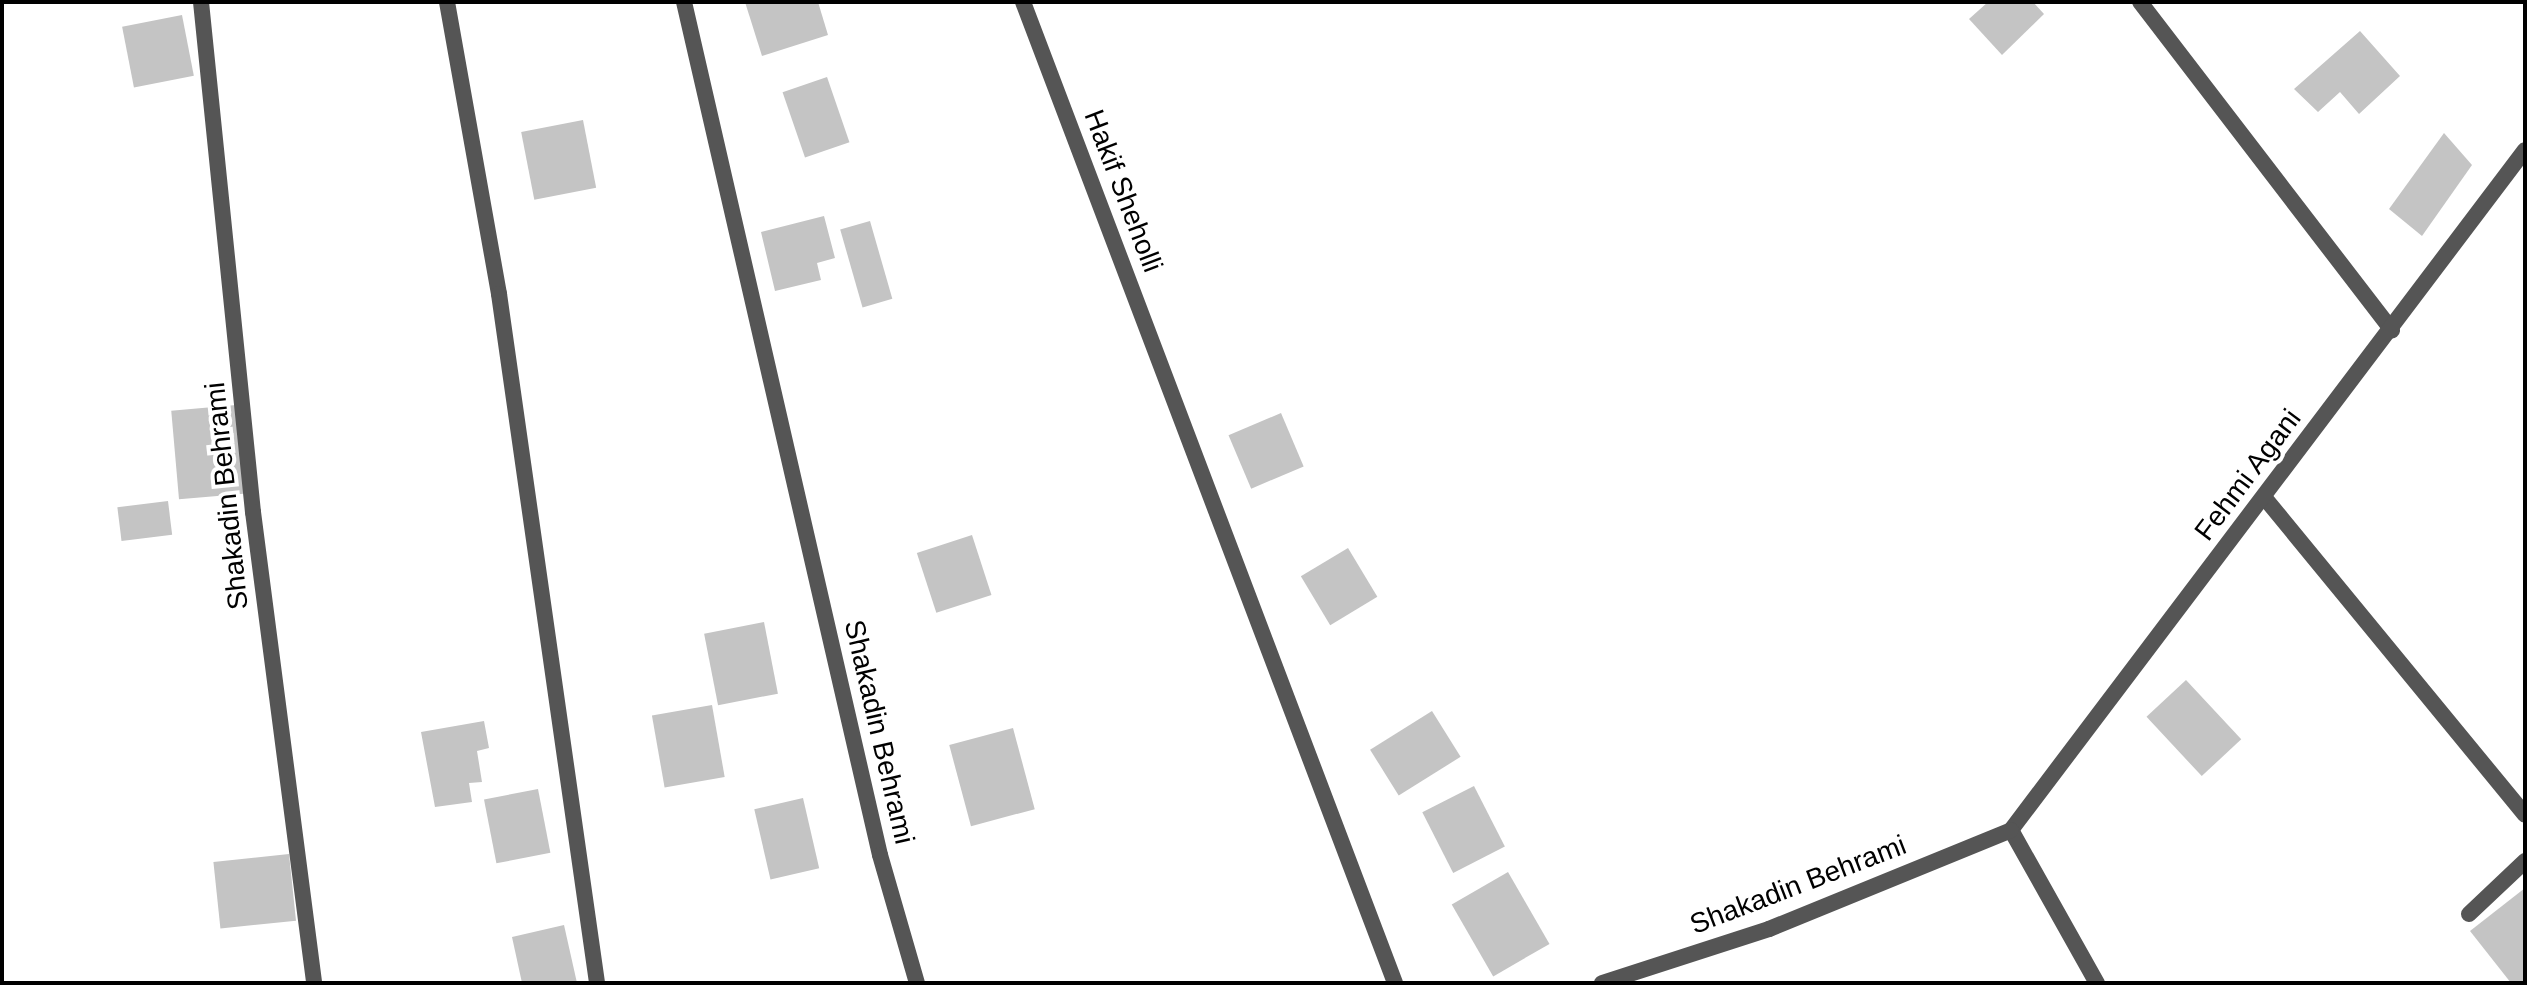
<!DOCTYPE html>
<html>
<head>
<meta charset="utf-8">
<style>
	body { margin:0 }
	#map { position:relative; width:2527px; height:985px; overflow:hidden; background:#fff; font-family:Helvetica,sans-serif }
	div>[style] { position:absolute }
	.building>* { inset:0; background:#c4c4c4; transform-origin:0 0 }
	.lane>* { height:16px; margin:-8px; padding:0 8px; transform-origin:8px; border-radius:8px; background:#555 }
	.street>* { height:16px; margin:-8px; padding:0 8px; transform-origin:8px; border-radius:8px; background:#555 }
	span { translate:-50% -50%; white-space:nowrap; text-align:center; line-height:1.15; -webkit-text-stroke:8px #fff; paint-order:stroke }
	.street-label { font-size:28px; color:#000 }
	.frame { position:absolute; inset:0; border:4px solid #000; pointer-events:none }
</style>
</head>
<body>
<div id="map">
	<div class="building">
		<i style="clip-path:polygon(745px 2px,818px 2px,828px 35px,762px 56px)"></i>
		<i style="clip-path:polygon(1988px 2px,2033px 2px,2044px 14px,2002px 55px,1969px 19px)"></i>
		<i style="left:182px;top:15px;width:62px;height:61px;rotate:79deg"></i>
		<i style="clip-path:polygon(2360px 31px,2400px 76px,2359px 114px,2340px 92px,2318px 112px,2294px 89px)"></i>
		<i style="left:827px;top:77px;width:69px;height:47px;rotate:71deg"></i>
		<i style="left:583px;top:120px;width:69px;height:63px;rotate:79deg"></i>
		<i style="clip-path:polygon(2444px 133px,2472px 165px,2422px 236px,2389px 209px)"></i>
		<i style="clip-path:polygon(824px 216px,835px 258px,817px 263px,821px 280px,775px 291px,761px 232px)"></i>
		<i style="left:870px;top:221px;width:81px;height:31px;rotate:74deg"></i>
		<i style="left:236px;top:405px;width:89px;height:65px;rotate:85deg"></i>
		<i style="left:1281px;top:413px;width:58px;height:57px;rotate:67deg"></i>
		<i style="left:168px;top:501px;width:34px;height:51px;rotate:83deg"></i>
		<i style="left:972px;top:535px;width:63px;height:58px;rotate:72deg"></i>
		<i style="left:1348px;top:548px;width:57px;height:55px;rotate:59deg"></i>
		<i style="left:764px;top:622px;width:73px;height:61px;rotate:79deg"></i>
		<i style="left:2186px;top:680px;width:81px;height:54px;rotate:47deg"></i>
		<i style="left:712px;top:705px;width:73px;height:61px;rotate:80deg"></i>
		<i style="left:1432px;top:711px;width:54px;height:73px;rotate:58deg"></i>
		<i style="clip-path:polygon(484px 721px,489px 748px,477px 751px,482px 782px,469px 783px,472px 802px,435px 807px,421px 732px)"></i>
		<i style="left:1013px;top:728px;width:84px;height:66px;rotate:75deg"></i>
		<i style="left:1474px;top:786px;width:68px;height:58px;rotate:63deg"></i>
		<i style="left:538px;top:789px;width:65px;height:55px;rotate:79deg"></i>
		<i style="left:803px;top:798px;width:72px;height:50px;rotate:77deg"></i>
		<i style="left:289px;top:854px;width:67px;height:76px;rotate:84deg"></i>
		<i style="left:1508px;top:872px;width:83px;height:65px;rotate:60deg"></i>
		<i style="clip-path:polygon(2525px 888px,2525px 983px,2511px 983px,2470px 931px)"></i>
		<i style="clip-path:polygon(564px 925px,577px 983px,522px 983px,512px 937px)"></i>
	</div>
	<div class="lane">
		<i style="left:2140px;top:2px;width:414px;rotate:52.5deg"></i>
	</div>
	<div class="street">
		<i style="left:201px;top:2px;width:513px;rotate:84.18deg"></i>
		<i style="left:253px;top:512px;width:475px;rotate:82.6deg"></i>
		<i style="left:447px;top:2px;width:297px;rotate:79.9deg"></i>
		<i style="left:499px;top:294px;width:696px;rotate:81.9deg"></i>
		<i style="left:684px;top:2px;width:875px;rotate:77.06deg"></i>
		<i style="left:880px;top:855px;width:133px;rotate:73.9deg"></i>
		<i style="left:1023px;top:2px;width:1049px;rotate:69.23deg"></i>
		<i style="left:2264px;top:497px;width:411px;rotate:50.6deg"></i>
		<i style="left:2011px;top:830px;width:852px;rotate:-52.92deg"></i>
		<i style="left:2011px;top:830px;width:176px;rotate:60.7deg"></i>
		<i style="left:2469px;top:914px;width:77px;rotate:-43.4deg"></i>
		<i style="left:1602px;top:983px;width:176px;rotate:-17.9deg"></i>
		<i style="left:1769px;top:929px;width:261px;rotate:-22.2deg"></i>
	</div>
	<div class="street-label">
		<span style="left:1123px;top:191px;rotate:69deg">Hakif Sheholli</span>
		<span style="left:2248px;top:475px;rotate:-53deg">Fehmi Agani</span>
		<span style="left:227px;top:496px;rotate:-96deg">Shakadin Behrami</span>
		<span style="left:879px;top:732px;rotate:77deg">Shakadin Behrami</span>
		<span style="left:1798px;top:885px;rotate:-21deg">Shakadin Behrami</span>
	</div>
	<div class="frame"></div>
</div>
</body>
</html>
